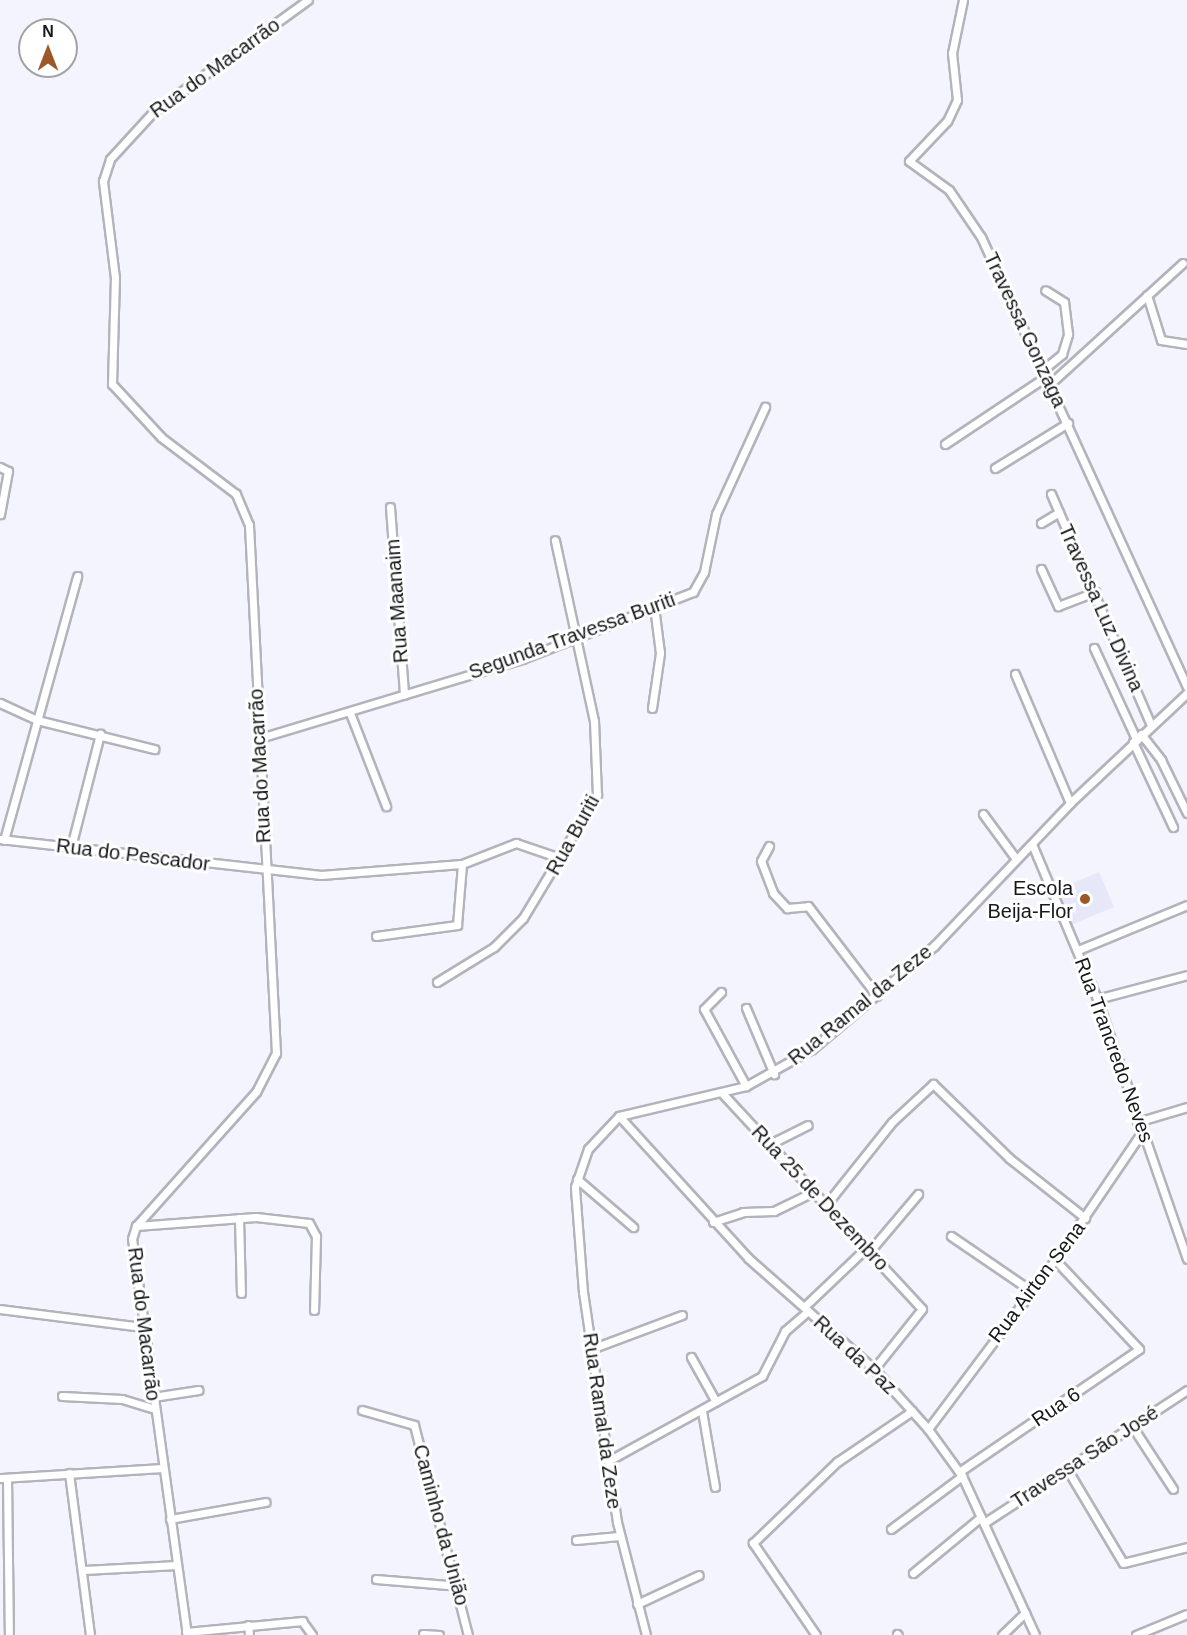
<!DOCTYPE html>
<html>
<head>
<meta charset="utf-8">
<style>
	body { margin:0 }
	#map { position:relative; width:1187px; height:1635px; overflow:hidden; background:#f4f4fe; font-family:Helvetica,sans-serif }
	div>[style] { position:absolute }
	.built>* { inset:0; background:#e6e7f8; transform-origin:0 0 }
	.roads { filter:drop-shadow(2px 0 #b3b3bc) drop-shadow(-2px 0 #b3b3bc) drop-shadow(0 2px #b3b3bc) drop-shadow(0 -2px #b3b3bc) }
	.minor>* { height:7px; margin:-3.5px; padding:0 3.5px; transform-origin:3.5px; border-radius:3.5px; background:#fff }
	.dots>* { width:16px; height:16px; translate:-50% -50%; box-sizing:border-box; border:3px solid #fff; border-radius:50% }
	span { translate:-50% -50%; white-space:nowrap; text-align:center; line-height:1.15; -webkit-text-stroke:6px #fff; paint-order:stroke }
	.street-label { font-size:20px; color:#17181b }
	.poi-label { font-size:20px; color:#17181b }
	.right { translate:-100% -50%; text-align:right }
	.north { position:absolute; left:18px; top:18px; width:60px; height:60px; box-sizing:border-box; background:#fff; border:2px solid #a2a3a4; border-radius:50%; rotate:0deg; font-size:16px; font-weight:700; line-height:24px; text-align:center; color:#17181b }
	.north::after { content:''; display:block; margin:auto; width:21px; height:27px; background:#9c5829; clip-path:polygon(50% 0,100% 100%,50% 72%,0 100%) }
</style>
</head>
<body>
<div id="map">
	<div class="built">
		<i style="left:1099px;top:872px;width:38px;height:47px;rotate:67deg"></i>
	</div>
	<div class="roads">
		<div class="minor">
			<i style="left:963px;top:0;width:54px;rotate:101.7deg"></i>
			<i style="left:952px;top:53px;width:47px;rotate:83.9deg"></i>
			<i style="left:957px;top:100px;width:23px;rotate:115deg"></i>
			<i style="left:947px;top:121px;width:55px;rotate:133.5deg"></i>
			<i style="left:909px;top:161px;width:49px;rotate:35.9deg"></i>
			<i style="left:949px;top:190px;width:57px;rotate:55.8deg"></i>
			<i style="left:981px;top:237px;width:495px;rotate:65.4deg"></i>
			<i style="left:1147px;top:295px;width:47px;rotate:72.7deg"></i>
			<i style="left:1161px;top:340px;width:26px;rotate:9deg"></i>
			<i style="left:1045px;top:368px;width:22px;rotate:-39deg"></i>
			<i style="left:1062px;top:354px;width:21px;rotate:-73deg"></i>
			<i style="left:1068px;top:334px;width:32px;rotate:-97deg"></i>
			<i style="left:1064px;top:302px;width:22px;rotate:-148deg"></i>
			<i style="left:1051px;top:383px;width:178px;rotate:-42.3deg"></i>
			<i style="left:945px;top:444px;width:123px;rotate:-33.7deg"></i>
			<i style="left:0;top:467px;width:9px;rotate:27deg"></i>
			<i style="left:8px;top:471px;width:44px;rotate:100.5deg"></i>
			<i style="left:995px;top:468px;width:86px;rotate:-31.7deg"></i>
			<i style="left:1051px;top:494px;width:252px;rotate:66.6deg"></i>
			<i style="left:390px;top:507px;width:188px;rotate:85.7deg"></i>
			<i style="left:1041px;top:523px;width:21px;rotate:-31deg"></i>
			<i style="left:1041px;top:569px;width:41px;rotate:65.3deg"></i>
			<i style="left:1058px;top:606px;width:40px;rotate:-21deg"></i>
			<i style="left:1094px;top:648px;width:100px;rotate:65.2deg"></i>
			<i style="left:1015px;top:674px;width:140px;rotate:66.9deg"></i>
			<i style="left:0;top:703px;width:41px;rotate:24.7deg"></i>
			<i style="left:37px;top:720px;width:121px;rotate:13.9deg"></i>
			<i style="left:652px;top:708px;width:56px;rotate:-81.7deg"></i>
			<i style="left:660px;top:653px;width:47px;rotate:-97.3deg"></i>
			<i style="left:350px;top:713px;width:100px;rotate:68.8deg"></i>
			<i style="left:1141px;top:734px;width:33px;rotate:52deg"></i>
			<i style="left:1161px;top:760px;width:59px;rotate:63.9deg"></i>
			<i style="left:260px;top:738px;width:274px;rotate:-16.8deg"></i>
			<i style="left:522px;top:659px;width:184px;rotate:-21.4deg"></i>
			<i style="left:693px;top:592px;width:23px;rotate:-61deg"></i>
			<i style="left:704px;top:572px;width:59px;rotate:-78.3deg"></i>
			<i style="left:716px;top:514px;width:118px;rotate:-65.4deg"></i>
			<i style="left:1133px;top:742px;width:94px;rotate:64.8deg"></i>
			<i style="left:983px;top:814px;width:56px;rotate:53.7deg"></i>
			<i style="left:0;top:839px;width:323px;rotate:6.4deg"></i>
			<i style="left:321px;top:875px;width:141px;rotate:-4.5deg"></i>
			<i style="left:462px;top:864px;width:58px;rotate:-21.3deg"></i>
			<i style="left:516px;top:843px;width:46px;rotate:18.8deg"></i>
			<i style="left:4px;top:840px;width:274px;rotate:-74.5deg"></i>
			<i style="left:1032px;top:844px;width:168px;rotate:67.2deg"></i>
			<i style="left:1097px;top:999px;width:275px;rotate:70.9deg"></i>
			<i style="left:769px;top:846px;width:17px;rotate:118deg"></i>
			<i style="left:761px;top:861px;width:34px;rotate:69deg"></i>
			<i style="left:773px;top:893px;width:21px;rotate:47deg"></i>
			<i style="left:787px;top:908px;width:21px;rotate:-5deg"></i>
			<i style="left:808px;top:906px;width:113px;rotate:52.5deg"></i>
			<i style="left:71px;top:847px;width:117px;rotate:-75.6deg"></i>
			<i style="left:376px;top:936px;width:82px;rotate:-7.7deg"></i>
			<i style="left:457px;top:925px;width:61px;rotate:-85.3deg"></i>
			<i style="left:1078px;top:950px;width:118px;rotate:-22.4deg"></i>
			<i style="left:437px;top:982px;width:67px;rotate:-31.6deg"></i>
			<i style="left:494px;top:947px;width:41px;rotate:-45deg"></i>
			<i style="left:523px;top:918px;width:144px;rotate:-59deg"></i>
			<i style="left:597px;top:795px;width:74px;rotate:-92.3deg"></i>
			<i style="left:594px;top:721px;width:185px;rotate:-102.2deg"></i>
			<i style="left:721px;top:992px;width:24px;rotate:135deg"></i>
			<i style="left:704px;top:1009px;width:88px;rotate:61.4deg"></i>
			<i style="left:1097px;top:999px;width:93px;rotate:-14.9deg"></i>
			<i style="left:746px;top:1008px;width:72px;rotate:67deg"></i>
			<i style="left:722px;top:1093px;width:294px;rotate:47.2deg"></i>
			<i style="left:922px;top:1309px;width:77px;rotate:128.7deg"></i>
			<i style="left:619px;top:1116px;width:192px;rotate:47.7deg"></i>
			<i style="left:748px;top:1258px;width:168px;rotate:41.4deg"></i>
			<i style="left:874px;top:1369px;width:81px;rotate:48deg"></i>
			<i style="left:928px;top:1429px;width:58px;rotate:54.1deg"></i>
			<i style="left:962px;top:1476px;width:175px;rotate:65.3deg"></i>
			<i style="left:1137px;top:1122px;width:52px;rotate:-16.7deg"></i>
			<i style="left:770px;top:1144px;width:42px;rotate:-26.6deg"></i>
			<i style="left:577px;top:1179px;width:74px;rotate:40.6deg"></i>
			<i style="left:825px;top:1206px;width:107px;rotate:-51.4deg"></i>
			<i style="left:892px;top:1122px;width:56px;rotate:-42.8deg"></i>
			<i style="left:933px;top:1084px;width:106px;rotate:44.2deg"></i>
			<i style="left:1009px;top:1158px;width:97px;rotate:38.3deg"></i>
			<i style="left:239px;top:1218px;width:75px;rotate:88.5deg"></i>
			<i style="left:713px;top:1222px;width:32px;rotate:-18deg"></i>
			<i style="left:743px;top:1212px;width:31px;rotate:-2deg"></i>
			<i style="left:774px;top:1211px;width:43px;rotate:-26deg"></i>
			<i style="left:136px;top:1226px;width:120px;rotate:-4.3deg"></i>
			<i style="left:256px;top:1217px;width:53px;rotate:6.5deg"></i>
			<i style="left:309px;top:1223px;width:15px;rotate:62deg"></i>
			<i style="left:316px;top:1236px;width:74px;rotate:91.5deg"></i>
			<i style="left:951px;top:1236px;width:96px;rotate:34.4deg"></i>
			<i style="left:869px;top:1252px;width:76px;rotate:-49.8deg"></i>
			<i style="left:804px;top:1307px;width:86px;rotate:-43.6deg"></i>
			<i style="left:0;top:1309px;width:144px;rotate:7.2deg"></i>
			<i style="left:591px;top:1349px;width:97px;rotate:-20.5deg"></i>
			<i style="left:691px;top:1357px;width:51px;rotate:60.9deg"></i>
			<i style="left:62px;top:1396px;width:60px;rotate:2.9deg"></i>
			<i style="left:122px;top:1399px;width:34px;rotate:17deg"></i>
			<i style="left:153px;top:1397px;width:46px;rotate:-8.8deg"></i>
			<i style="left:362px;top:1410px;width:54px;rotate:16.1deg"></i>
			<i style="left:414px;top:1425px;width:217px;rotate:75.6deg"></i>
			<i style="left:702px;top:1411px;width:77px;rotate:80.3deg"></i>
			<i style="left:1132px;top:1426px;width:75px;rotate:56.9deg"></i>
			<i style="left:928px;top:1429px;width:211px;rotate:-53.1deg"></i>
			<i style="left:1055px;top:1260px;width:155px;rotate:-55.8deg"></i>
			<i style="left:608px;top:1461px;width:176px;rotate:-28.9deg"></i>
			<i style="left:762px;top:1376px;width:51px;rotate:-62.9deg"></i>
			<i style="left:785px;top:1331px;width:30px;rotate:-41deg"></i>
			<i style="left:1067px;top:1469px;width:109px;rotate:59.2deg"></i>
			<i style="left:1123px;top:1563px;width:66px;rotate:-14deg"></i>
			<i style="left:959px;top:1472px;width:218px;rotate:-34.3deg"></i>
			<i style="left:1139px;top:1349px;width:122px;rotate:-133.3deg"></i>
			<i style="left:69px;top:1473px;width:163px;rotate:82.6deg"></i>
			<i style="left:0;top:1478px;width:163px;rotate:-3.5deg"></i>
			<i style="left:7px;top:1478px;width:157px;rotate:89.3deg"></i>
			<i style="left:170px;top:1519px;width:97px;rotate:-10.1deg"></i>
			<i style="left:984px;top:1523px;width:243px;rotate:-33.2deg"></i>
			<i style="left:891px;top:1529px;width:89px;rotate:-36.7deg"></i>
			<i style="left:576px;top:1540px;width:43px;rotate:-5.3deg"></i>
			<i style="left:84px;top:1570px;width:93px;rotate:-3.1deg"></i>
			<i style="left:913px;top:1573px;width:88px;rotate:-39.5deg"></i>
			<i style="left:376px;top:1579px;width:84px;rotate:4.8deg"></i>
			<i style="left:637px;top:1604px;width:68px;rotate:-25.1deg"></i>
			<i style="left:248px;top:1625px;width:10px;rotate:84deg"></i>
			<i style="left:186px;top:1632px;width:117px;rotate:-5.4deg"></i>
			<i style="left:302px;top:1621px;width:17px;rotate:54deg"></i>
			<i style="left:423px;top:1634px;width:16px;rotate:4deg"></i>
			<i style="left:897px;top:1634px;width:1px;rotate:45deg"></i>
			<i style="left:187px;top:1635px;width:400px;rotate:-97.9deg"></i>
			<i style="left:132px;top:1239px;width:14px;rotate:-73deg"></i>
			<i style="left:136px;top:1226px;width:180px;rotate:-48.2deg"></i>
			<i style="left:256px;top:1092px;width:44px;rotate:-62.9deg"></i>
			<i style="left:276px;top:1053px;width:529px;rotate:-92.93deg"></i>
			<i style="left:249px;top:525px;width:34px;rotate:-113deg"></i>
			<i style="left:236px;top:494px;width:94px;rotate:-142.8deg"></i>
			<i style="left:161px;top:437px;width:72px;rotate:-132.8deg"></i>
			<i style="left:112px;top:384px;width:106px;rotate:-88.4deg"></i>
			<i style="left:115px;top:278px;width:98px;rotate:-97.1deg"></i>
			<i style="left:103px;top:181px;width:23px;rotate:-72deg"></i>
			<i style="left:110px;top:159px;width:64px;rotate:-47.5deg"></i>
			<i style="left:153px;top:112px;width:191px;rotate:-35.9deg"></i>
			<i style="left:646px;top:1635px;width:117px;rotate:-104.4deg"></i>
			<i style="left:617px;top:1522px;width:232px;rotate:-98.4deg"></i>
			<i style="left:583px;top:1292px;width:105px;rotate:-94.4deg"></i>
			<i style="left:575px;top:1187px;width:40px;rotate:-71.1deg"></i>
			<i style="left:588px;top:1149px;width:45px;rotate:-46.8deg"></i>
			<i style="left:619px;top:1116px;width:130px;rotate:-13.3deg"></i>
			<i style="left:746px;top:1086px;width:76px;rotate:-29.3deg"></i>
			<i style="left:812px;top:1049px;width:160px;rotate:-40.2deg"></i>
			<i style="left:934px;top:946px;width:197px;rotate:-46.4deg"></i>
			<i style="left:1070px;top:803px;width:161px;rotate:-43.2deg"></i>
			<i style="left:816px;top:1635px;width:112px;rotate:-124.4deg"></i>
			<i style="left:753px;top:1543px;width:117px;rotate:-44deg"></i>
			<i style="left:837px;top:1462px;width:91px;rotate:-34.2deg"></i>
			<i style="left:1002px;top:1635px;width:32px;rotate:-44deg"></i>
			<i style="left:1136px;top:1635px;width:55px;rotate:-22.4deg"></i>
		</div>
	</div>
	<div class="dots">
		<i style="left:1085px;top:899px;background:#9c5829"></i>
	</div>
	<div class="street-label">
		<span style="left:215px;top:68px;rotate:-36deg">Rua do Macarrão</span>
		<span style="left:1025px;top:330px;rotate:65deg">Travessa Gonzaga</span>
		<span style="left:397px;top:601px;rotate:-94deg">Rua Maanaim</span>
		<span style="left:1101px;top:608px;rotate:66deg">Travessa Luz Divina</span>
		<span style="left:572px;top:636px;rotate:-20deg">Segunda Travessa Buriti</span>
		<span style="left:260px;top:766px;rotate:-93deg">Rua do Macarrão</span>
		<span style="left:573px;top:835px;rotate:-61deg">Rua Buriti</span>
		<span style="left:133px;top:855px;rotate:7deg">Rua do Pescador</span>
		<span style="left:860px;top:1005px;rotate:-39deg">Rua Ramal da Zeze</span>
		<span style="left:1114px;top:1050px;rotate:70deg">Rua Trancredo Neves</span>
		<span style="left:820px;top:1198px;rotate:47deg">Rua 25 de Dezembro</span>
		<span style="left:1037px;top:1282px;rotate:-53deg">Rua Airton Sena</span>
		<span style="left:144px;top:1324px;rotate:83deg">Rua do Macarrão</span>
		<span style="left:855px;top:1355px;rotate:43deg">Rua da Paz</span>
		<span style="left:1056px;top:1407px;rotate:-34deg">Rua 6</span>
		<span style="left:602px;top:1421px;rotate:82deg">Rua Ramal da Zeze</span>
		<span style="left:1085px;top:1457px;rotate:-33deg">Travessa São José</span>
		<span style="left:441px;top:1525px;rotate:75deg">Caminho da União</span>
	</div>
	<div class="poi-label">
		<span class="right" style="left:1073px;top:900px">Escola<br>Beija-Flor</span>
	</div>
	<div class="north">N</div>
</div>
</body>
</html>
